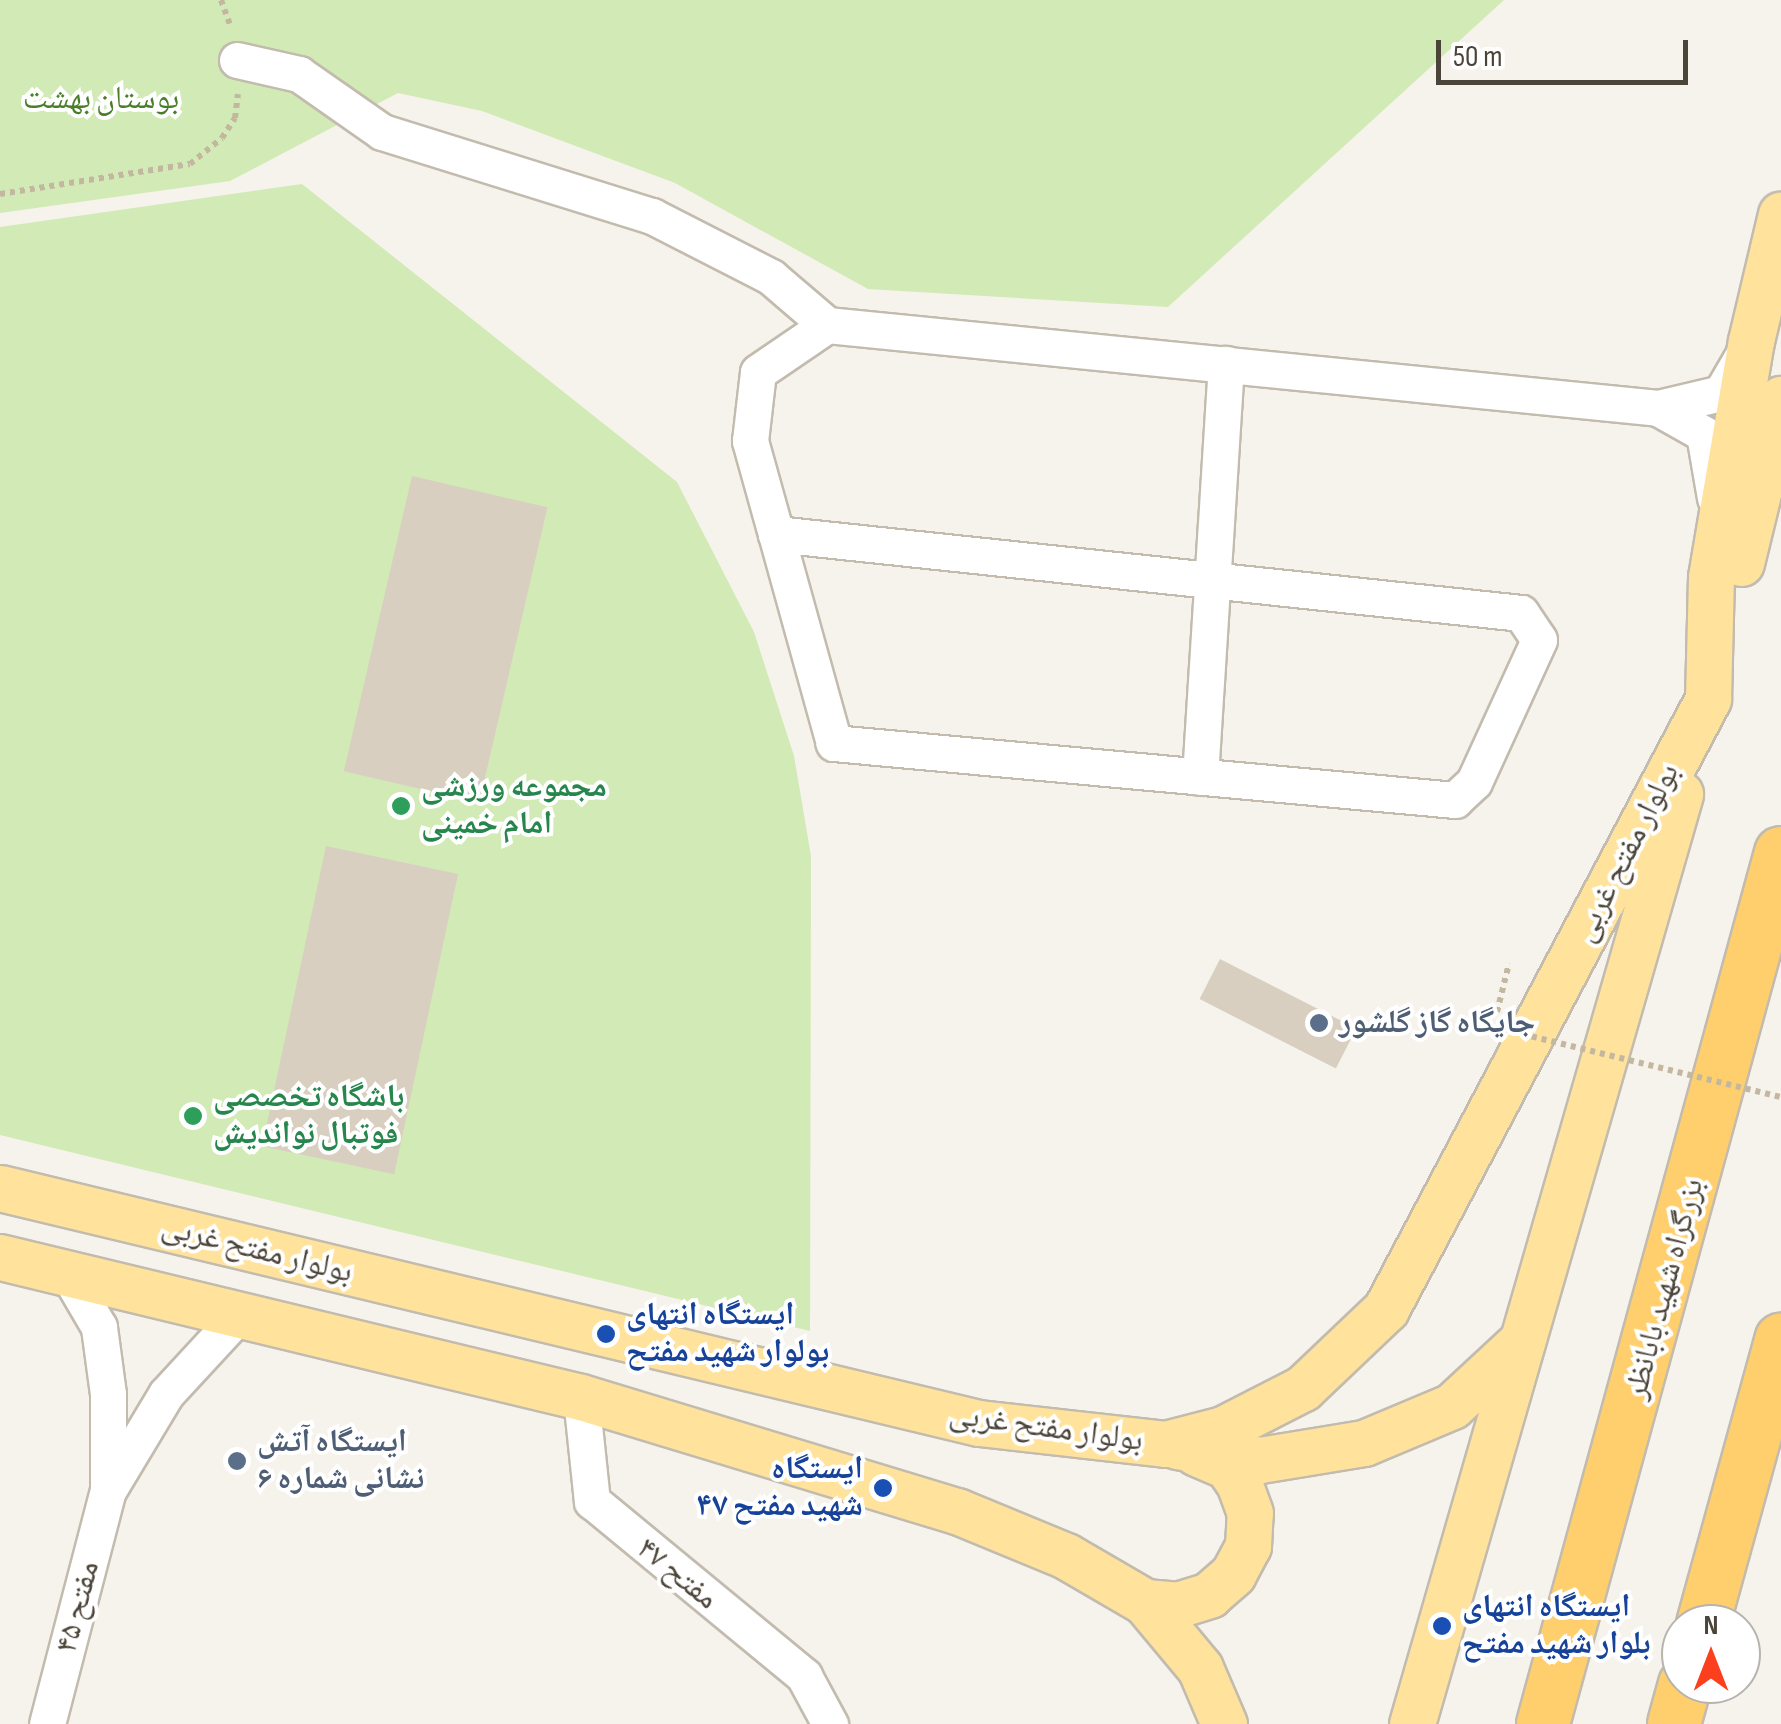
<!DOCTYPE html>
<html>
<head>
<meta charset="utf-8">
<style>
	body { margin:0 }
	#map { position:relative; width:1781px; height:1724px; overflow:hidden; background:#f6f3ec; font-family:"Sofia Sans Condensed","Noto Naskh Arabic",sans-serif }
	div>[style] { position:absolute }
	.green>* { inset:0; background:#d2eab5 }
	.building>* { inset:0; background:#d8cfc1; transform-origin:0 0 }
	.path>* { height:6px; margin-top:-3px; transform-origin:0; background:repeating-linear-gradient(90deg,#c4b79f 0 5px,transparent 0 10px) }
	.roads { filter:drop-shadow(2px 0 #c2bbae) drop-shadow(-2px 0 #c2bbae) drop-shadow(0 2px #c2bbae) drop-shadow(0 -2px #c2bbae) }
	.minor>* { height:35px; margin:-17.5px; padding:0 17.5px; transform-origin:17.5px; border-radius:17.5px; background:#fff }
	.major>* { height:45px; margin:-22.5px; padding:0 22.5px; transform-origin:22.5px; border-radius:22.5px; background:#ffe39c }
	.highway>* { height:52px; margin:-26px; padding:0 26px; transform-origin:26px; border-radius:26px; background:#ffcf6e }
	.path-bridge>* { height:6px; margin-top:-3px; transform-origin:0; background:repeating-linear-gradient(90deg,#c4b79f 0 5px,transparent 0 10px) }
	.dots>* { width:28px; height:28px; translate:-50% -50%; box-sizing:border-box; border:5px solid #fff; border-radius:50% }
	span { translate:-50% -50%; white-space:nowrap; text-align:center; line-height:1.15; -webkit-text-stroke:8px #fff; paint-order:stroke }
	.park-label { font-size:32px; color:#4a7f2a }
	.leisure-label { font-size:32px; color:#27864d; font-weight:700 }
	.left { translate:0 -50%; text-align:left }
	.street-label { font-size:32px; color:#4b4439 }
	.service-label { font-size:32px; color:#4e5e75; font-weight:700 }
	.transit-label { font-size:32px; color:#164399; font-weight:700 }
	.right { translate:-100% -50%; text-align:right }
	.north { position:absolute; left:1661px; top:1604px; width:100px; height:100px; box-sizing:border-box; background:#fff; border:2px solid #b7b4b0; border-radius:50%; rotate:0deg; font-size:28px; font-weight:700; line-height:40px; text-align:center; color:#4b4439 }
	.north::after { content:''; display:block; margin:auto; width:35px; height:45px; background:#fc3f1d; clip-path:polygon(50% 0,100% 100%,50% 72%,0 100%) }
	.scale { position:absolute; left:1436px; top:40px; width:252px; height:45px; box-sizing:border-box; border:5px solid #4b4439; border-top:0; padding-left:12px; font-size:30px; line-height:35px; white-space:nowrap; color:#4b4439; -webkit-text-stroke:8px #fff; paint-order:stroke }
</style>
</head>
<body>
<div id="map">
	<div class="green">
		<i style="clip-path:polygon(0 0,1504px 0,1168px 307px,868px 289px,675px 183px,482px 111px,398px 93px,230px 181px,0 213px)"></i>
		<i style="clip-path:polygon(302px 184px,677px 482px,754px 632px,794px 756px,811px 856px,810px 1331px,0 1135px,0 227px)"></i>
	</div>
	<div class="building">
		<i style="left:412px;top:476px;width:139px;height:303px;rotate:13deg"></i>
		<i style="left:326px;top:846px;width:135px;height:307px;rotate:12deg"></i>
		<i style="left:1220px;top:959px;width:153px;height:45px;rotate:27deg"></i>
	</div>
	<div class="path">
		<i style="left:221px;top:0;width:29px;rotate:70deg"></i>
		<i style="left:0;top:194px;width:192px;rotate:-9deg"></i>
		<i style="left:190px;top:164px;width:41px;rotate:-39.1deg"></i>
		<i style="left:222px;top:138px;width:24px;rotate:-57deg"></i>
		<i style="left:235px;top:118px;width:24px;rotate:-83deg"></i>
		<i style="left:1497px;top:1012px;width:50px;rotate:-76.2deg"></i>
	</div>
	<div class="roads">
		<div class="minor">
			<i style="left:237px;top:60px;width:64px;rotate:12.7deg"></i>
			<i style="left:299px;top:74px;width:101px;rotate:34.9deg"></i>
			<i style="left:382px;top:132px;width:283px;rotate:17.3deg"></i>
			<i style="left:652px;top:216px;width:134px;rotate:27.1deg"></i>
			<i style="left:771px;top:277px;width:74px;rotate:40.6deg"></i>
			<i style="left:827px;top:325px;width:835px;rotate:5.7deg"></i>
			<i style="left:1658px;top:408px;width:65px;rotate:-13.4deg"></i>
			<i style="left:1721px;top:393px;width:44px;rotate:-59.9deg"></i>
			<i style="left:1658px;top:408px;width:53px;rotate:29.5deg"></i>
			<i style="left:1704px;top:434px;width:65px;rotate:80.2deg"></i>
			<i style="left:776px;top:534px;width:749px;rotate:6.05deg"></i>
			<i style="left:1521px;top:613px;width:32px;rotate:56deg"></i>
			<i style="left:1539px;top:640px;width:156px;rotate:114.6deg"></i>
			<i style="left:1474px;top:782px;width:26px;rotate:137deg"></i>
			<i style="left:1455px;top:800px;width:624px;rotate:-174.76deg"></i>
			<i style="left:834px;top:743px;width:217px;rotate:-105.5deg"></i>
			<i style="left:776px;top:534px;width:97px;rotate:-105.6deg"></i>
			<i style="left:750px;top:441px;width:69px;rotate:-83.4deg"></i>
			<i style="left:758px;top:372px;width:83px;rotate:-34.3deg"></i>
			<i style="left:1200px;top:777px;width:414px;rotate:-86.4deg"></i>
			<i style="left:581px;top:1397px;width:105px;rotate:84deg"></i>
			<i style="left:592px;top:1501px;width:275px;rotate:39.5deg"></i>
			<i style="left:804px;top:1676px;width:55px;rotate:61.6deg"></i>
			<i style="left:109px;top:1489px;width:111px;rotate:-59deg"></i>
			<i style="left:166px;top:1394px;width:106px;rotate:-47.3deg"></i>
			<i style="left:47px;top:1724px;width:243px;rotate:-75.4deg"></i>
			<i style="left:108px;top:1489px;width:95px;rotate:-90deg"></i>
			<i style="left:108px;top:1394px;width:68px;rotate:-97.7deg"></i>
			<i style="left:99px;top:1327px;width:61px;rotate:-120.3deg"></i>
		</div>
		<div class="major">
			<i style="left:1741px;top:563px;width:169px;rotate:-76.3deg"></i>
			<i style="left:0;top:1188px;width:1007px;rotate:13.5deg"></i>
			<i style="left:979px;top:1423px;width:187px;rotate:6.4deg"></i>
			<i style="left:1165px;top:1444px;width:60px;rotate:-14.5deg"></i>
			<i style="left:1223px;top:1429px;width:90px;rotate:-27.1deg"></i>
			<i style="left:1303px;top:1388px;width:115px;rotate:-43.6deg"></i>
			<i style="left:1386px;top:1309px;width:690px;rotate:-62.17deg"></i>
			<i style="left:1708px;top:699px;width:122px;rotate:-88.6deg"></i>
			<i style="left:1711px;top:577px;width:239px;rotate:-80.4deg"></i>
			<i style="left:1751px;top:341px;width:130px;rotate:-76.7deg"></i>
			<i style="left:0;top:1257px;width:598px;rotate:13.55deg"></i>
			<i style="left:581px;top:1397px;width:393px;rotate:16.9deg"></i>
			<i style="left:957px;top:1511px;width:118px;rotate:22.4deg"></i>
			<i style="left:1066px;top:1556px;width:91px;rotate:30.2deg"></i>
			<i style="left:1145px;top:1602px;width:86px;rotate:50.2deg"></i>
			<i style="left:1200px;top:1668px;width:61px;rotate:66.8deg"></i>
			<i style="left:1177px;top:1446px;width:84px;rotate:9.6deg"></i>
			<i style="left:1260px;top:1460px;width:105px;rotate:-9.3deg"></i>
			<i style="left:1364px;top:1443px;width:95px;rotate:-22.8deg"></i>
			<i style="left:1452px;top:1406px;width:96px;rotate:-42.9deg"></i>
			<i style="left:1145px;top:1602px;width:32px;rotate:5deg"></i>
			<i style="left:1177px;top:1605px;width:34px;rotate:-17deg"></i>
			<i style="left:1209px;top:1595px;width:32px;rotate:-41deg"></i>
			<i style="left:1233px;top:1574px;width:32px;rotate:-62deg"></i>
			<i style="left:1248px;top:1546px;width:33px;rotate:-87deg"></i>
			<i style="left:1250px;top:1513px;width:32px;rotate:-110deg"></i>
			<i style="left:1239px;top:1483px;width:21px;rotate:-125deg"></i>
			<i style="left:1227px;top:1466px;width:33px;rotate:-157deg"></i>
			<i style="left:1412px;top:1724px;width:968px;rotate:-73.92deg"></i>
		</div>
		<div class="highway">
			<i style="left:1703px;top:1624px;width:295px;rotate:-74.6deg"></i>
			<i style="left:1543px;top:1724px;width:903px;rotate:-74.72deg"></i>
			<i style="left:1674px;top:1724px;width:41px;rotate:-74.6deg"></i>
		</div>
	</div>
	<div class="path-bridge">
		<i style="left:1493px;top:1027px;width:296px;rotate:13.7deg"></i>
	</div>
	<div class="dots">
		<i style="left:401px;top:806px;background:#2e9e5b"></i>
		<i style="left:1319px;top:1023px;background:#5c6f8a"></i>
		<i style="left:193px;top:1116px;background:#2e9e5b"></i>
		<i style="left:606px;top:1334px;background:#1a4fb4"></i>
		<i style="left:237px;top:1461px;background:#5c6f8a"></i>
		<i style="left:883px;top:1488px;background:#1a4fb4"></i>
		<i style="left:1442px;top:1626px;background:#1a4fb4"></i>
	</div>
	<div class="park-label">
		<span style="left:101px;top:99px">بوستان بهشت</span>
	</div>
	<div class="leisure-label">
		<span class="left" style="left:421px;top:806px">مجموعه ورزشی<br>امام خمینی</span>
		<span class="left" style="left:213px;top:1116px">باشگاه تخصصی<br>فوتبال نواندیش</span>
	</div>
	<div class="street-label">
		<span style="left:1627px;top:853px;rotate:-63deg">بولوار مفتح غربی</span>
		<span style="left:257px;top:1250px;rotate:14deg">بولوار مفتح غربی</span>
		<span style="left:1665px;top:1289px;rotate:-75deg">بزرگراه شهید بابانظر</span>
		<span style="left:1046px;top:1428px;rotate:8deg">بولوار مفتح غربی</span>
		<span style="left:677px;top:1574px;rotate:39deg">مفتح ۴۷</span>
		<span style="left:78px;top:1607px;rotate:-75deg">مفتح ۴۵</span>
	</div>
	<div class="service-label">
		<span class="left" style="left:1339px;top:1023px">جایگاه گاز گلشور</span>
		<span class="left" style="left:257px;top:1461px">ایستگاه آتش<br>نشانی شماره ۶</span>
	</div>
	<div class="transit-label">
		<span class="left" style="left:626px;top:1334px">ایستگاه انتهای<br>بولوار شهید مفتح</span>
		<span class="right" style="left:863px;top:1488px">ایستگاه<br>شهید مفتح ۴۷</span>
		<span class="left" style="left:1462px;top:1626px">ایستگاه انتهای<br>بلوار شهید مفتح</span>
	</div>
	<div class="north">N</div>
	<div class="scale">50 m</div>
</div>
</body>
</html>
